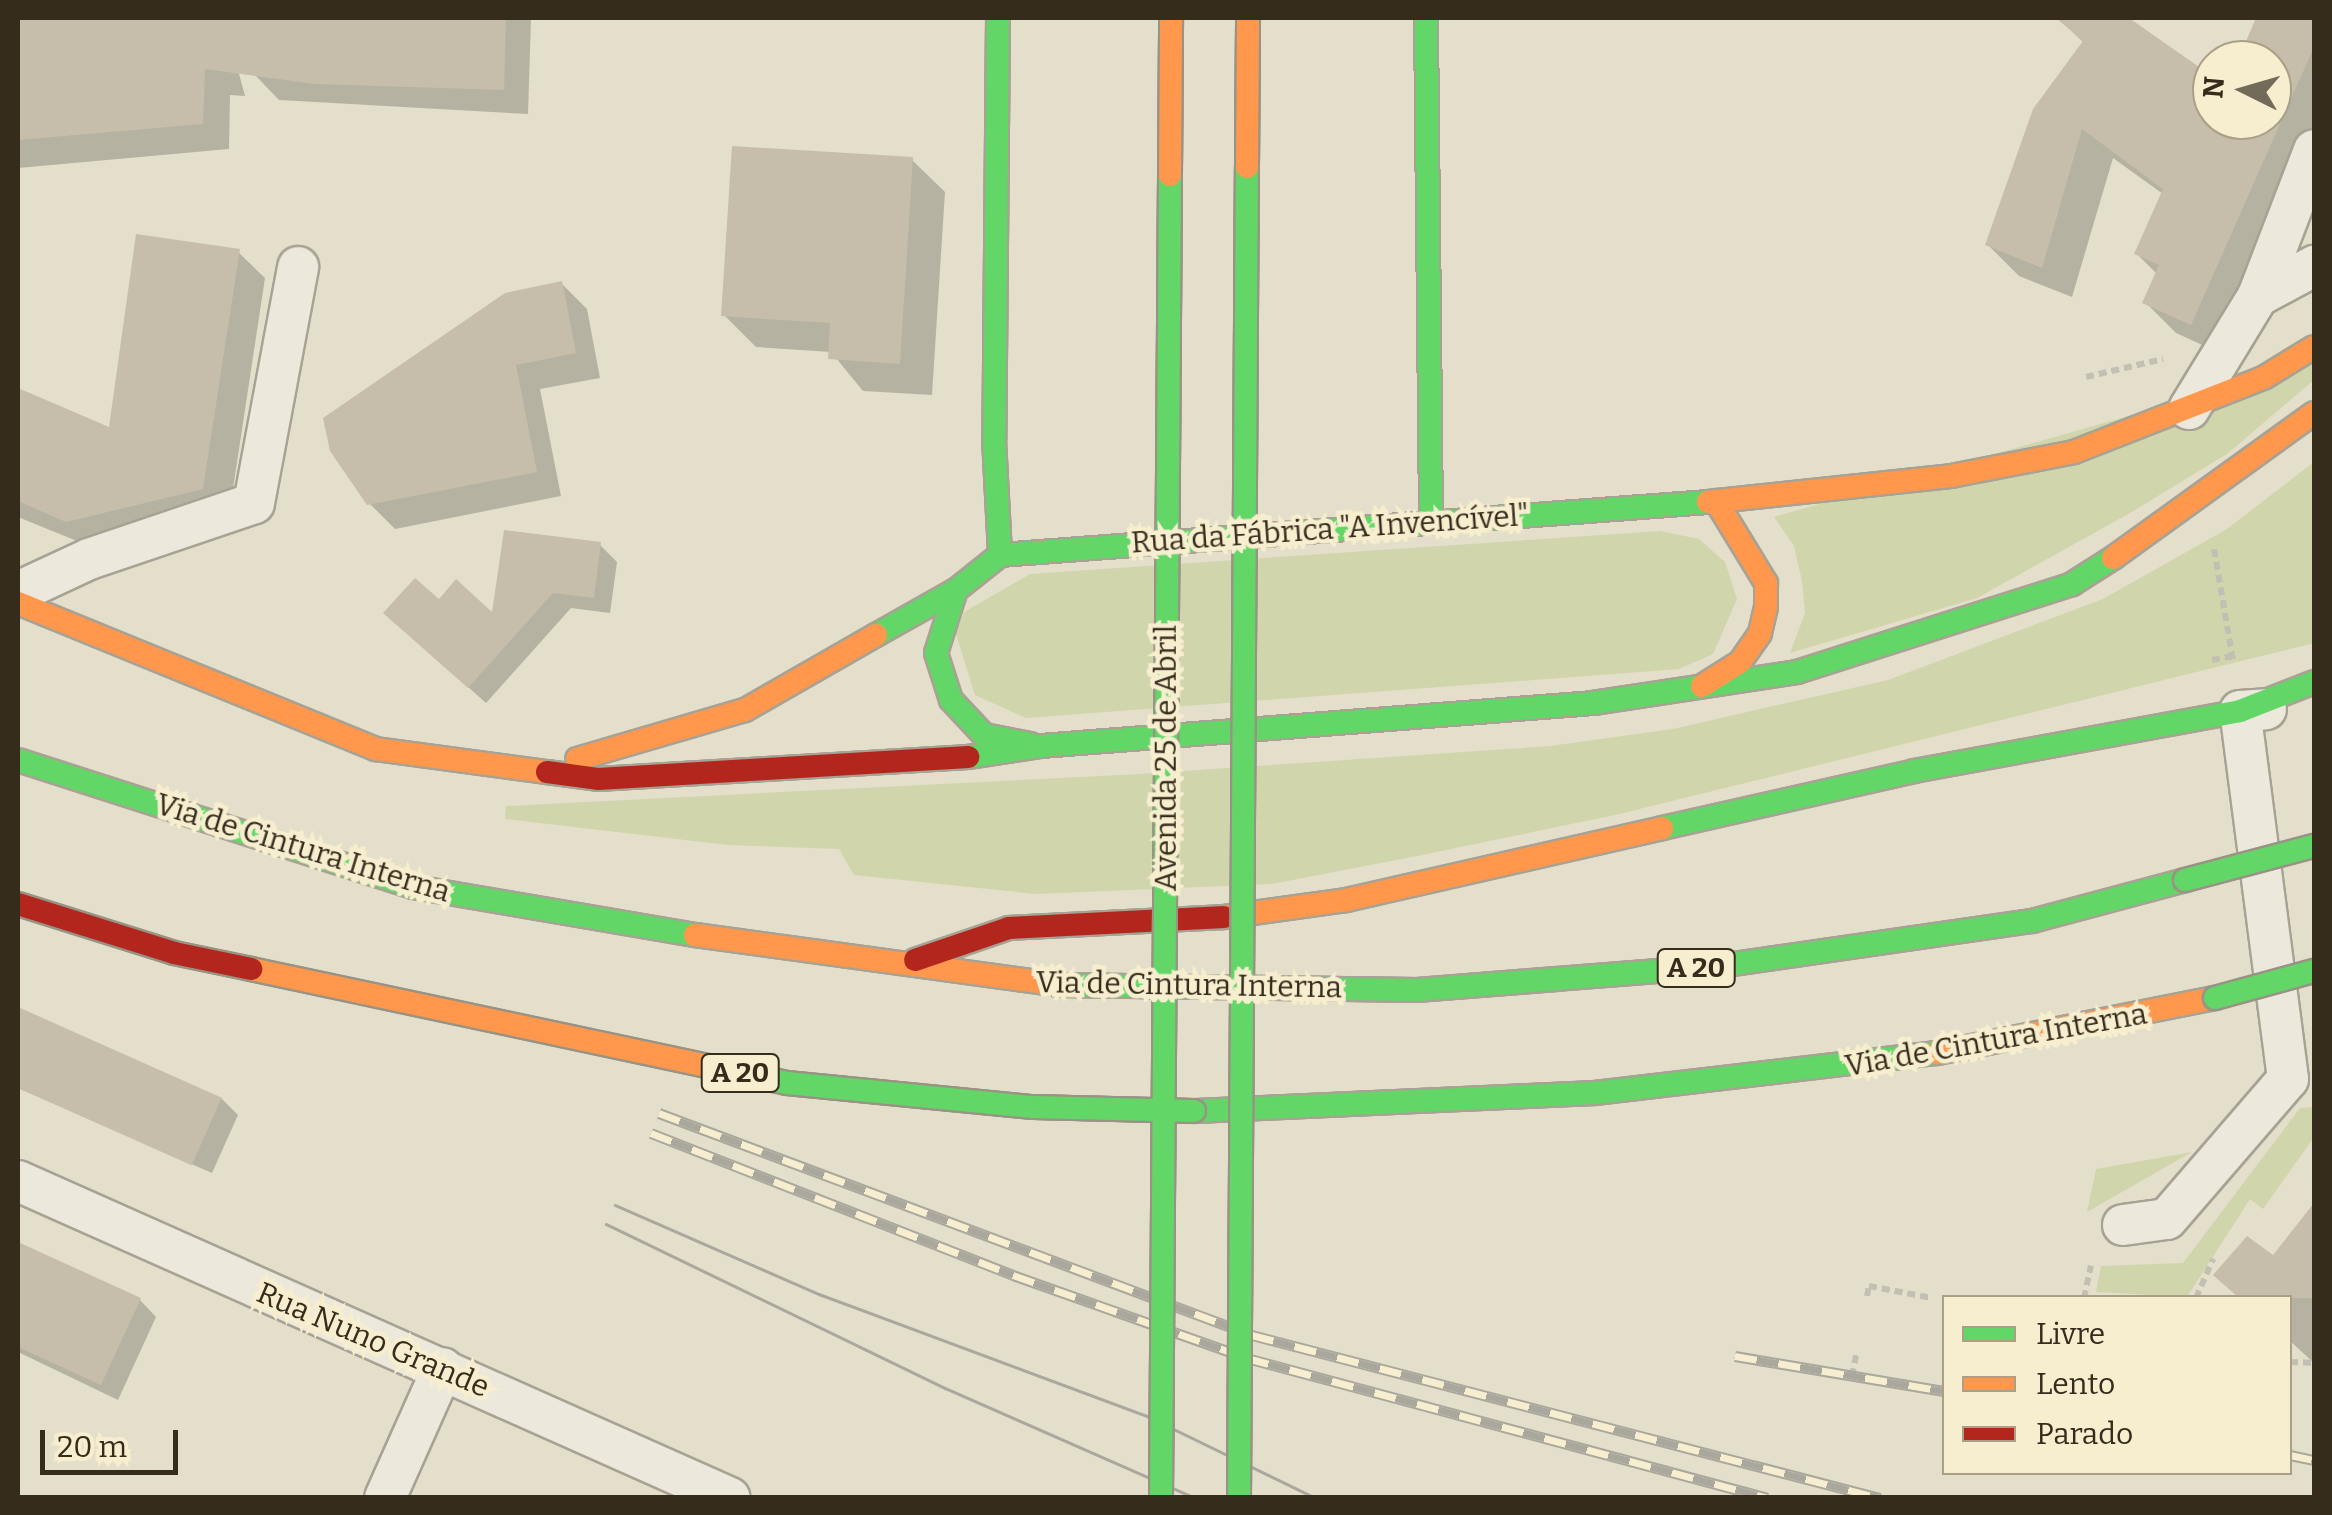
<!DOCTYPE html>
<html>
<head>
<meta charset="utf-8">
<style>
	body { margin:0 }
	#map { position:relative; width:2332px; height:1515px; overflow:hidden; background:#e4dfca; font-family:Bitter,serif }
	div>[style] { position:absolute }
	.green>* { inset:0; background:#d0d5ac }
	.shadow>* { inset:0; background:#0003 }
	.building>* { inset:0; background:#c7bdab; transform-origin:0 0 }
	.path>* { height:6px; margin-top:-3px; transform-origin:0; background:repeating-linear-gradient(90deg,#c3bfb3 0 8px,transparent 0 13px) }
	.roads { filter:drop-shadow(2px 0 #a8a294) drop-shadow(-2px 0 #a8a294) drop-shadow(0 2px #a8a294) drop-shadow(0 -2px #a8a294) }
	.street>* { height:40px; margin:-20px; padding:0 20px; transform-origin:20px; border-radius:20px; background:#ece8dc }
	.fast>* { height:22px; margin:-11px; padding:0 11px; transform-origin:11px; border-radius:11px; background:#63d668 }
	.slow>* { height:22px; margin:-11px; padding:0 11px; transform-origin:11px; border-radius:11px; background:#ff974d }
	.jam>* { height:22px; margin:-11px; padding:0 11px; transform-origin:11px; border-radius:11px; background:#b3261e }
	.tram>* { height:2.5px; margin:-1.25px; padding:0 1.25px; transform-origin:1.25px; border-radius:1.25px; background:#aaa79d }
	.rail>* { height:11px; margin-top:-5.5px; transform-origin:0; background:repeating-linear-gradient(90deg,#f6eecf 0 22px,#aaa79d 0 44px); box-sizing:border-box; border-block:2px solid #aaa79d }
	.bridges { filter:drop-shadow(2px 0 #989384) drop-shadow(-2px 0 #989384) drop-shadow(0 2px #989384) drop-shadow(0 -2px #989384) }
	.fast-bridge>* { height:22px; margin:-11px; padding:0 11px; transform-origin:11px; border-radius:11px; background:#63d668 }
	.slow-bridge>* { height:22px; margin:-11px; padding:0 11px; transform-origin:11px; border-radius:11px; background:#ff974d }
	.jam-bridge>* { height:22px; margin:-11px; padding:0 11px; transform-origin:11px; border-radius:11px; background:#b3261e }
	span { translate:-50% -50%; white-space:nowrap; text-align:center; line-height:1.15; -webkit-text-stroke:9px #f6eecf; paint-order:stroke }
	.shield-label span { padding:2px 8px; background:#f6eecf; border:2px solid; border-radius:8px; -webkit-text-stroke-width:0 }
	.shield-label { font-size:28px; color:#362c1c; font-weight:700 }
	.street-label { font-size:30px; color:#362c1c }
	.frame { position:absolute; inset:0; border:20px solid #362c1c; pointer-events:none }
	.legend { position:absolute; left:1942px; top:1295px; width:350px; height:180px; box-sizing:border-box; background:#f6eecf; border:2px solid #a9a087; margin:0; padding:12px 18px; list-style:none; font-size:30px; color:#362c1c }
	.legend li { display:flex; align-items:center; gap:20px; height:50px }
	.legend b { width:50px; border:2px solid #a9a087 }
	.north { position:absolute; left:2192px; top:40px; width:100px; height:100px; box-sizing:border-box; background:#f6eecf; border:2px solid #a9a087; border-radius:50%; rotate:275deg; font-size:28px; font-weight:700; line-height:40px; text-align:center; color:#362c1c }
	.north::after { content:''; display:block; margin:auto; width:35px; height:45px; background:#736b59; clip-path:polygon(50% 0,100% 100%,50% 72%,0 100%) }
	.scale { position:absolute; left:40px; top:1430px; width:138px; height:45px; box-sizing:border-box; border:5px solid #362c1c; border-top:0; padding-left:12px; font-size:30px; line-height:35px; white-space:nowrap; color:#362c1c; -webkit-text-stroke:8px #f6eecf; paint-order:stroke }
</style>
</head>
<body>
<div id="map">
	<div class="green">
		<i style="clip-path:polygon(2314px 363px,2314px 380px,2227px 454px,2130px 513px,1977px 598px,1790px 653px,1805px 613px,1802px 581px,1794px 546px,1774px 517px)"></i>
		<i style="clip-path:polygon(2314px 462px,2314px 643px,1615px 815px,1417px 856px,1272px 884px,1036px 894px,854px 875px,839px 849px,728px 845px,505px 819px,506px 806px,1140px 774px,1550px 746px,1673px 729px,1888px 680px,2103px 599px,2227px 529px)"></i>
		<i style="clip-path:polygon(1660px 531px,1699px 539px,1725px 562px,1737px 599px,1713px 654px,1679px 669px,1026px 718px,975px 695px,956px 634px,964px 612px,1030px 574px)"></i>
		<i style="clip-path:polygon(2314px 1107px,2314px 1137px,2263px 1209px,2250px 1199px,2187px 1297px,2096px 1292px,2101px 1266px,2183px 1263px,2300px 1108px)"></i>
		<i style="clip-path:polygon(2192px 1152px,2087px 1212px,2096px 1169px)"></i>
	</div>
	<div class="shadow">
		<i style="clip-path:polygon(18px 18px,224px 18px,245px 96px,230px 95px,229px 149px,18px 168px)"></i>
		<i style="clip-path:polygon(256px 18px,531px 18px,528px 114px,279px 100px,254px 74px)"></i>
		<i style="clip-path:polygon(2058px 18px,2124px 18px,2212px 79px,2212px 120px,2272px 120px,2272px 60px,2240px 60px,2259px 18px,2314px 18px,2314px 147px,2222px 354px,2176px 333px,2145px 302px,2157px 274px,2137px 254px,2163px 194px,2113px 158px,2072px 297px,2019px 276px,1988px 245px,2084px 43px)"></i>
		<i style="clip-path:polygon(912px 160px,945px 192px,932px 395px,863px 391px,831px 352px,756px 347px,724px 315px)"></i>
		<i style="clip-path:polygon(238px 252px,265px 278px,229px 515px,94px 548px,18px 517px,18px 391px,111px 431px)"></i>
		<i style="clip-path:polygon(562px 284px,587px 309px,600px 378px,540px 389px,561px 496px,395px 529px,369px 503px)"></i>
		<i style="clip-path:polygon(600px 545px,617px 562px,610px 613px,571px 608px,486px 703px,403px 629px,439px 603px,494px 617px)"></i>
		<i style="clip-path:polygon(18px 1009px,221px 1098px,238px 1115px,212px 1173px,18px 1088px)"></i>
		<i style="clip-path:polygon(2314px 1207px,2314px 1363px,2290px 1341px,2290px 1298px,2273px 1259px)"></i>
		<i style="clip-path:polygon(18px 1244px,140px 1300px,156px 1317px,118px 1400px,18px 1352px)"></i>
	</div>
	<div class="building">
		<i style="clip-path:polygon(18px 18px,506px 18px,504px 90px,315px 84px,205px 69px,203px 124px,18px 140px)"></i>
		<i style="clip-path:polygon(2056px 18px,2129px 18px,2212px 76px,2212px 120px,2272px 120px,2272px 60px,2238px 60px,2256px 18px,2314px 18px,2314px 47px,2191px 325px,2142px 303px,2159px 265px,2134px 254px,2163px 189px,2082px 129px,2042px 268px,1985px 245px,2033px 109px,2083px 41px)"></i>
		<i style="clip-path:polygon(732px 146px,913px 157px,900px 364px,828px 359px,830px 323px,721px 316px)"></i>
		<i style="clip-path:polygon(136px 234px,240px 249px,203px 489px,66px 522px,18px 501px,18px 388px,109px 427px)"></i>
		<i style="clip-path:polygon(562px 281px,576px 353px,516px 365px,537px 472px,367px 505px,330px 451px,323px 418px,505px 293px)"></i>
		<i style="clip-path:polygon(504px 530px,601px 542px,594px 598px,553px 593px,468px 688px,383px 613px,415px 578px,439px 599px,456px 579px,492px 612px)"></i>
		<i style="left:18px;top:1007px;width:223px;height:74px;rotate:24deg"></i>
		<i style="clip-path:polygon(2314px 1203px,2314px 1298px,2239px 1298px,2213px 1275px,2247px 1236px,2273px 1255px)"></i>
		<i style="clip-path:polygon(18px 1242px,141px 1298px,101px 1385px,18px 1347px)"></i>
	</div>
	<div class="path">
		<i style="left:2086px;top:377px;width:79px;rotate:-13.2deg"></i>
		<i style="left:2214px;top:549px;width:113px;rotate:80.3deg"></i>
		<i style="left:2212px;top:660px;width:20px;rotate:-11deg"></i>
		<i style="left:1867px;top:1296px;width:10px;rotate:-79deg"></i>
		<i style="left:1869px;top:1286px;width:64px;rotate:10.8deg"></i>
		<i style="left:2084px;top:1298px;width:33px;rotate:-78deg"></i>
		<i style="left:2196px;top:1298px;width:43px;rotate:-66.4deg"></i>
		<i style="left:2290px;top:1362px;width:24px;rotate:2deg"></i>
		<i style="left:1852px;top:1376px;width:25px;rotate:-79deg"></i>
	</div>
	<div class="roads">
		<div class="street">
			<i style="left:2258px;top:296px;width:64px;rotate:-28.2deg"></i>
			<i style="left:2189px;top:409px;width:132px;rotate:-58.6deg"></i>
			<i style="left:2258px;top:296px;width:156px;rotate:-69deg"></i>
			<i style="left:18px;top:592px;width:78px;rotate:-24.9deg"></i>
			<i style="left:89px;top:559px;width:174px;rotate:-18.7deg"></i>
			<i style="left:254px;top:503px;width:240px;rotate:-79.4deg"></i>
			<i style="left:18px;top:1181px;width:779px;rotate:24deg"></i>
			<i style="left:2123px;top:1225px;width:44px;rotate:-7.8deg"></i>
			<i style="left:2167px;top:1219px;width:185px;rotate:-49.2deg"></i>
			<i style="left:2288px;top:1079px;width:371px;rotate:-97.4deg"></i>
			<i style="left:2240px;top:711px;width:26px;rotate:-4deg"></i>
			<i style="left:385px;top:1498px;width:142px;rotate:-66deg"></i>
		</div>
		<div class="fast">
			<i style="left:998px;top:18px;width:421px;rotate:90.5deg"></i>
			<i style="left:994px;top:439px;width:116px;rotate:87deg"></i>
			<i style="left:1426px;top:18px;width:503px;rotate:89.43deg"></i>
			<i style="left:956px;top:590px;width:66px;rotate:107.6deg"></i>
			<i style="left:936px;top:653px;width:49px;rotate:72.3deg"></i>
			<i style="left:951px;top:700px;width:48px;rotate:46.7deg"></i>
			<i style="left:984px;top:735px;width:47px;rotate:11.1deg"></i>
			<i style="left:876px;top:635px;width:92px;rotate:-29.4deg"></i>
			<i style="left:956px;top:590px;width:56px;rotate:-38.5deg"></i>
			<i style="left:1000px;top:555px;width:710px;rotate:-4.28deg"></i>
			<i style="left:968px;top:757px;width:74px;rotate:-8.6deg"></i>
			<i style="left:1041px;top:746px;width:554px;rotate:-4.45deg"></i>
			<i style="left:1593px;top:703px;width:206px;rotate:-8.6deg"></i>
			<i style="left:1797px;top:672px;width:289px;rotate:-17.7deg"></i>
			<i style="left:2072px;top:584px;width:49px;rotate:-32.4deg"></i>
			<i style="left:18px;top:760px;width:416px;rotate:17.8deg"></i>
			<i style="left:414px;top:887px;width:285px;rotate:9.7deg"></i>
			<i style="left:1662px;top:828px;width:258px;rotate:-12.7deg"></i>
			<i style="left:1914px;top:771px;width:331px;rotate:-10.4deg"></i>
			<i style="left:2240px;top:711px;width:79px;rotate:-21.4deg"></i>
			<i style="left:1058px;top:985px;width:359px;rotate:0.8deg"></i>
			<i style="left:1417px;top:990px;width:296px;rotate:-4.5deg"></i>
			<i style="left:1712px;top:967px;width:323px;rotate:-8.2deg"></i>
			<i style="left:2032px;top:921px;width:158px;rotate:-15deg"></i>
			<i style="left:1196px;top:1111px;width:399px;rotate:-2.6deg"></i>
			<i style="left:1595px;top:1093px;width:344px;rotate:-6.7deg"></i>
		</div>
		<div class="slow">
			<i style="left:1708px;top:502px;width:244px;rotate:-6.1deg"></i>
			<i style="left:1951px;top:476px;width:125px;rotate:-11deg"></i>
			<i style="left:2074px;top:452px;width:205px;rotate:-21.4deg"></i>
			<i style="left:2265px;top:377px;width:57px;rotate:-31.5deg"></i>
			<i style="left:2113px;top:558px;width:248px;rotate:-35.8deg"></i>
			<i style="left:18px;top:603px;width:387px;rotate:22.2deg"></i>
			<i style="left:376px;top:749px;width:173px;rotate:7.7deg"></i>
			<i style="left:1702px;top:686px;width:45px;rotate:-32.3deg"></i>
			<i style="left:1740px;top:662px;width:35px;rotate:-55deg"></i>
			<i style="left:1760px;top:633px;width:27px;rotate:-77deg"></i>
			<i style="left:1766px;top:607px;width:24px;rotate:-90deg"></i>
			<i style="left:1766px;top:583px;width:96px;rotate:-121.4deg"></i>
			<i style="left:577px;top:759px;width:175px;rotate:-16.3deg"></i>
			<i style="left:745px;top:710px;width:151px;rotate:-29.8deg"></i>
			<i style="left:1224px;top:917px;width:123px;rotate:-7.9deg"></i>
			<i style="left:1346px;top:900px;width:324px;rotate:-12.8deg"></i>
			<i style="left:695px;top:935px;width:366px;rotate:7.8deg"></i>
			<i style="left:1937px;top:1053px;width:283px;rotate:-11.2deg"></i>
		</div>
		<div class="jam">
			<i style="left:547px;top:772px;width:51px;rotate:7.8deg"></i>
			<i style="left:598px;top:779px;width:371px;rotate:-3.4deg"></i>
			<i style="left:915px;top:960px;width:99px;rotate:-18.8deg"></i>
			<i style="left:1009px;top:928px;width:215px;rotate:-2.9deg"></i>
		</div>
	</div>
	<div class="tram">
		<i style="left:615px;top:1205px;width:223px;rotate:23.6deg"></i>
		<i style="left:819px;top:1294px;width:350px;rotate:20.4deg"></i>
		<i style="left:1147px;top:1416px;width:188px;rotate:25.9deg"></i>
		<i style="left:606px;top:1224px;width:377px;rotate:25.8deg"></i>
		<i style="left:945px;top:1388px;width:274px;rotate:23.7deg"></i>
	</div>
	<div class="rail">
		<i style="left:659px;top:1113px;width:633px;rotate:20.52deg"></i>
		<i style="left:1252px;top:1335px;width:649px;rotate:14.55deg"></i>
		<i style="left:651px;top:1133px;width:389px;rotate:21.4deg"></i>
		<i style="left:1013px;top:1275px;width:248px;rotate:19.5deg"></i>
		<i style="left:1247px;top:1358px;width:539px;rotate:15.04deg"></i>
		<i style="left:1735px;top:1356px;width:212px;rotate:9.5deg"></i>
		<i style="left:2290px;top:1455px;width:25px;rotate:12deg"></i>
	</div>
	<div class="bridges">
		<div class="fast-bridge">
			<i style="left:2185px;top:880px;width:133px;rotate:-14.8deg"></i>
			<i style="left:2215px;top:998px;width:103px;rotate:-15.3deg"></i>
			<i style="left:708px;top:1066px;width:81px;rotate:12.1deg"></i>
			<i style="left:787px;top:1083px;width:247px;rotate:5.6deg"></i>
			<i style="left:1033px;top:1107px;width:161px;rotate:1.4deg"></i>
			<i style="left:1161px;top:1498px;width:1323px;rotate:-89.61deg"></i>
			<i style="left:1239px;top:1498px;width:1331px;rotate:-89.66deg"></i>
		</div>
		<div class="slow-bridge">
			<i style="left:1247px;top:167px;width:149px;rotate:-89.6deg"></i>
			<i style="left:1170px;top:175px;width:157px;rotate:-89.6deg"></i>
			<i style="left:251px;top:969px;width:467px;rotate:12deg"></i>
		</div>
		<div class="jam-bridge">
			<i style="left:18px;top:904px;width:164px;rotate:17.4deg"></i>
			<i style="left:174px;top:953px;width:79px;rotate:11.7deg"></i>
		</div>
	</div>
	<div class="shield-label">
		<span style="left:1696px;top:968px">A 20</span>
		<span style="left:740px;top:1073px">A 20</span>
	</div>
	<div class="street-label">
		<span style="left:1330px;top:529px;rotate:-4deg">Rua da Fábrica "A Invencível"</span>
		<span style="left:1166px;top:758px;rotate:-90deg">Avenida 25 de Abril</span>
		<span style="left:303px;top:848px;rotate:17deg">Via de Cintura Interna</span>
		<span style="left:1189px;top:985px;rotate:1deg">Via de Cintura Interna</span>
		<span style="left:1996px;top:1040px;rotate:-10deg">Via de Cintura Interna</span>
		<span style="left:373px;top:1340px;rotate:23deg">Rua Nuno Grande</span>
	</div>
	<div class="frame"></div>
	<ul class="legend">
	<li><b style="height:12px;background:#63d668"></b>Livre</li>
	<li><b style="height:12px;background:#ff974d"></b>Lento</li>
	<li><b style="height:12px;background:#b3261e"></b>Parado</li>
	</ul>
	<div class="north">N</div>
	<div class="scale">20 m</div>
</div>
</body>
</html>
